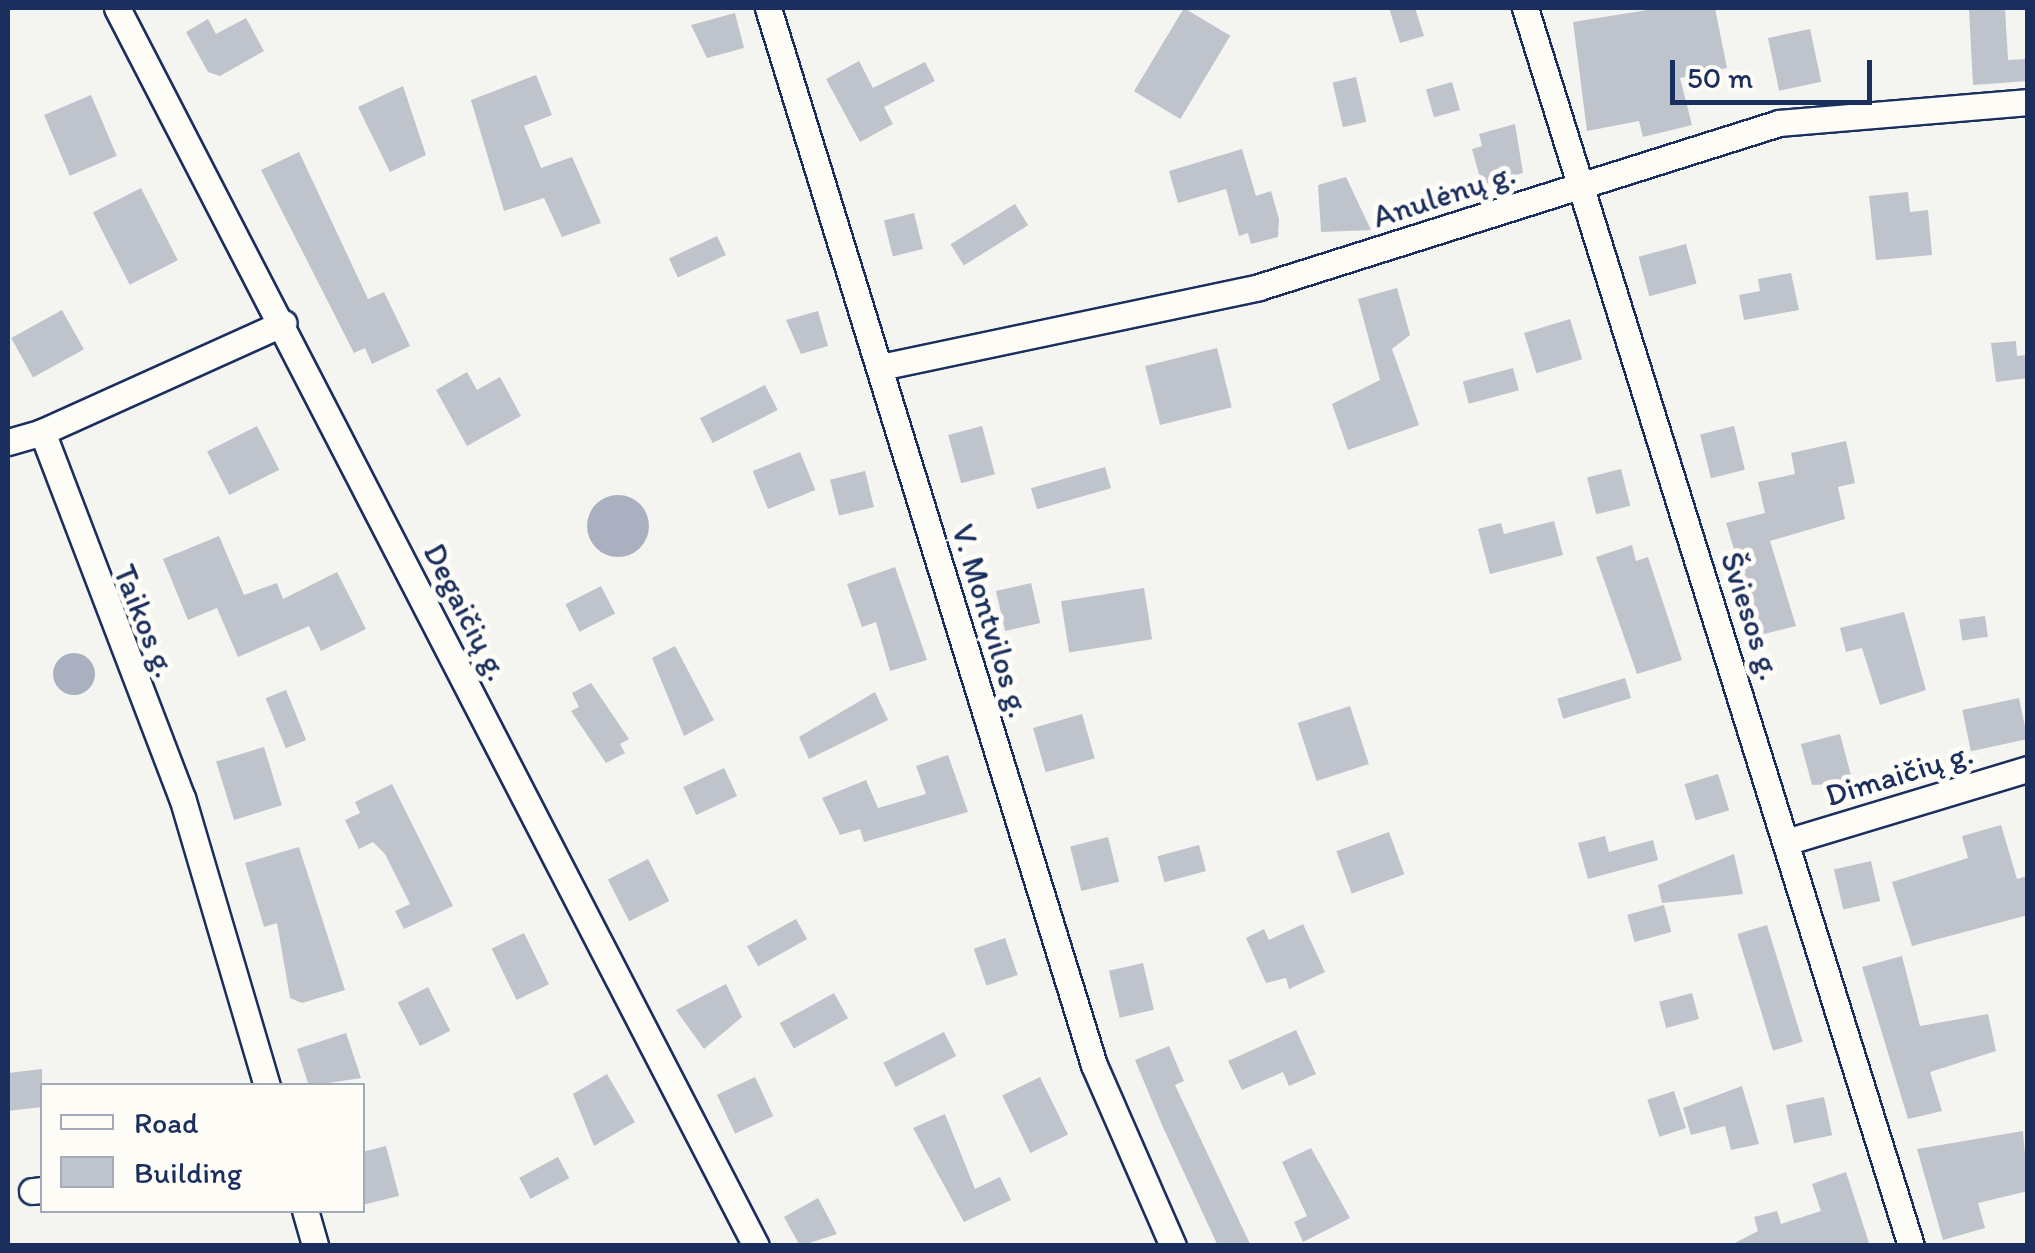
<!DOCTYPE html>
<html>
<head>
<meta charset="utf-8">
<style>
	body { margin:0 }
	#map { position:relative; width:2035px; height:1253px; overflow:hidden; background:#f4f4f1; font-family:Itim,sans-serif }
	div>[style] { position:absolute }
	.water>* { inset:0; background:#aab0bf }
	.round { border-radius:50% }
	.building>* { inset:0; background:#bfc3cc; transform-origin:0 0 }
	.roads { filter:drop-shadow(2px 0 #1b2f5e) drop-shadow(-2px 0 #1b2f5e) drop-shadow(0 2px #1b2f5e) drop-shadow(0 -2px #1b2f5e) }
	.street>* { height:25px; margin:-12.5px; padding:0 12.5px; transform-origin:12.5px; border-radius:12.5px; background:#fdfcf7 }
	span { translate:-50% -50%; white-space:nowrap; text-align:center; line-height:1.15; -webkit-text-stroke:10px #fdfcf7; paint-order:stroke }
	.street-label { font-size:32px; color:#1b2f5e }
	.frame { position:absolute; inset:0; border:10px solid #1b2f5e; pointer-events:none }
	.legend { position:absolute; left:40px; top:1083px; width:325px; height:130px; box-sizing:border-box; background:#fdfcf7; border:2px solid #a3aaba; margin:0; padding:12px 18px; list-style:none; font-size:30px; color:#1b2f5e }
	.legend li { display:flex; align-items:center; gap:20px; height:50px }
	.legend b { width:50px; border:2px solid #a3aaba }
	.scale { position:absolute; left:1670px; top:60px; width:202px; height:45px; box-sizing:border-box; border:5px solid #1b2f5e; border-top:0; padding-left:12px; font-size:30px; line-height:35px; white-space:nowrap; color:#1b2f5e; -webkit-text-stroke:8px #fdfcf7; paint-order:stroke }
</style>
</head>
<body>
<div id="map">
	<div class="water">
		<i class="round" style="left:587px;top:495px;width:62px;height:62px"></i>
		<i class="round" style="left:53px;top:653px;width:42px;height:42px"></i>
	</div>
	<div class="building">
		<i style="left:1184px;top:8px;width:54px;height:97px;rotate:31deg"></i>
		<i style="clip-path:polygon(1389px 8px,1415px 8px,1424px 36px,1400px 43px)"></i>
		<i style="clip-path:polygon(1660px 8px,1715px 8px,1727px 68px,1680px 78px,1692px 125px,1643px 137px,1639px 121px,1587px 131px,1573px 22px)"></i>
		<i style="clip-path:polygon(2005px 8px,2008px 60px,2028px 59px,2028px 81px,1973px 85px,1969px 10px)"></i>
		<i style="clip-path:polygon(735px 13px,744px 48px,707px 58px,691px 25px)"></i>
		<i style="clip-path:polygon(246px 18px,264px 51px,220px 76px,208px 72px,186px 32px,208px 19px,216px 34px)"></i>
		<i style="left:1810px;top:29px;width:54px;height:43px;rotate:78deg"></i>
		<i style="clip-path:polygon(859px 61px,873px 88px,925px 62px,935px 81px,884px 107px,893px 124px,860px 142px,826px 79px)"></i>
		<i style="clip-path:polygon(536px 75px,552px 115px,524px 126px,541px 168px,572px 157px,601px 223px,562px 237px,544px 198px,504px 211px,471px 100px)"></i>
		<i style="left:1356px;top:77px;width:46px;height:24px;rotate:77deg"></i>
		<i style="left:1452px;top:82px;width:29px;height:27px;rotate:74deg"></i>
		<i style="clip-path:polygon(403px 86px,426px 155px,390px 172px,358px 107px)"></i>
		<i style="left:91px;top:95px;width:66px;height:51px;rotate:67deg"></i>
		<i style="clip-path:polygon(1515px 124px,1523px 173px,1482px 185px,1472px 149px,1482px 146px,1479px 134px)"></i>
		<i style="clip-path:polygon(1242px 149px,1256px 196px,1271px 191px,1279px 219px,1278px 237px,1251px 244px,1248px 233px,1239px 236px,1226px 189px,1178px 203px,1169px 171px)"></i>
		<i style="clip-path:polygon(299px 152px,368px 299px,384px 292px,410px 346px,372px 364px,365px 348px,354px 353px,261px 170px)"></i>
		<i style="clip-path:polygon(1346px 177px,1371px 230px,1321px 232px,1318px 185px)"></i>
		<i style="left:141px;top:188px;width:81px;height:54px;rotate:63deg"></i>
		<i style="clip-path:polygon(1908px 192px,1910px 212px,1928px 210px,1932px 255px,1876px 260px,1869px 196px)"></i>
		<i style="left:1015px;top:204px;width:25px;height:76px;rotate:58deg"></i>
		<i style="left:914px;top:213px;width:37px;height:31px;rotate:76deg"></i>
		<i style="left:717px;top:236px;width:21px;height:53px;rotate:65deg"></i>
		<i style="left:1686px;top:244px;width:41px;height:49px;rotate:75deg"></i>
		<i style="clip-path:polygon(1791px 273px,1799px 310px,1744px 320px,1739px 295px,1760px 291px,1758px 279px)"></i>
		<i style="clip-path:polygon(1397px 288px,1410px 335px,1392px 349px,1419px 425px,1348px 450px,1332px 404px,1380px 380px,1358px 299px)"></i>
		<i style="left:62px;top:310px;width:45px;height:58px;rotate:61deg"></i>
		<i style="clip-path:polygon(818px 311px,828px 346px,801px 354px,786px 320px)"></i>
		<i style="left:1570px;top:319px;width:42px;height:48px;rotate:73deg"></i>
		<i style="clip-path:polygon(2016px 341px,2017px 356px,2028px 355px,2028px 378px,1996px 382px,1991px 343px)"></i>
		<i style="left:1217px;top:348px;width:61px;height:74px;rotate:76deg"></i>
		<i style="left:1513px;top:368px;width:23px;height:52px;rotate:75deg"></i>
		<i style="clip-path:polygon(467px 372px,477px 390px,500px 377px,521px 416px,467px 446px,436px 390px)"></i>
		<i style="left:765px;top:385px;width:28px;height:73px;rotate:63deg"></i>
		<i style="left:257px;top:426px;width:49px;height:56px;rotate:63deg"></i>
		<i style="left:982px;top:426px;width:50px;height:35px;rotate:75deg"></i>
		<i style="left:1734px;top:426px;width:45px;height:35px;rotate:76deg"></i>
		<i style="clip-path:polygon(1846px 441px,1855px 483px,1838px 487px,1845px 519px,1770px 541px,1796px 626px,1760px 635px,1726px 523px,1765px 513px,1758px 482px,1795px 474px,1791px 453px)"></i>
		<i style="left:800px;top:452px;width:41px;height:51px;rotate:68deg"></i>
		<i style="left:1105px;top:467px;width:22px;height:77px;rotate:74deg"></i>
		<i style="left:1621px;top:469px;width:38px;height:35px;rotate:76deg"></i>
		<i style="left:865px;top:471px;width:37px;height:36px;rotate:76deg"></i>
		<i style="clip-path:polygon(1554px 521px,1563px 555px,1490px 574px,1478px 529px,1501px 523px,1504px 534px)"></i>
		<i style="clip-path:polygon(219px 536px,244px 595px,277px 583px,283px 599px,337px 572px,366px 629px,321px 651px,309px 626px,238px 657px,217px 608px,188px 620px,163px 559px)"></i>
		<i style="clip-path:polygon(1632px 545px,1636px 561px,1648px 557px,1682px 660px,1637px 674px,1596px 557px)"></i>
		<i style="clip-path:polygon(895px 567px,927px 660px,890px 671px,876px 622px,862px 627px,847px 584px)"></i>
		<i style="left:1031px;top:583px;width:41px;height:36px;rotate:77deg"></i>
		<i style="left:601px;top:586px;width:31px;height:40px;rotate:63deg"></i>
		<i style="left:1144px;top:588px;width:52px;height:84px;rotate:81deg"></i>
		<i style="clip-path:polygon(1904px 612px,1926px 690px,1880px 705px,1862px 648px,1846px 652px,1840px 628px)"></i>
		<i style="left:1985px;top:616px;width:21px;height:26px;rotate:82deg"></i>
		<i style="clip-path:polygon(675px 646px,714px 720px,684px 736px,652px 658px)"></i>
		<i style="left:1625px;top:678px;width:21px;height:71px;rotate:73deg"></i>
		<i style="clip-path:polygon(591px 683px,629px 739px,620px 744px,625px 753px,606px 763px,571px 711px,579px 707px,572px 693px)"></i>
		<i style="left:286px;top:690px;width:54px;height:22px;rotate:68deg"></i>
		<i style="clip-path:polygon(875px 692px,888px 720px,809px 759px,799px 737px)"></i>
		<i style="left:2019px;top:698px;width:42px;height:58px;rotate:78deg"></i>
		<i style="left:1350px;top:706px;width:61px;height:55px;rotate:72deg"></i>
		<i style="left:1082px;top:714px;width:46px;height:51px;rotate:74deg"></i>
		<i style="clip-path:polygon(1840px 734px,1853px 783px,1812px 785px,1801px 744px)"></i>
		<i style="left:264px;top:747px;width:61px;height:50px;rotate:73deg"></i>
		<i style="clip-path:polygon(948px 755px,968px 812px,864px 842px,860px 829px,840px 835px,822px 798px,866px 780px,878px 808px,926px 794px,916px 766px)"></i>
		<i style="left:724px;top:768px;width:31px;height:45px;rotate:65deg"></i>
		<i style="left:1718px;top:774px;width:38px;height:35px;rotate:73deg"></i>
		<i style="clip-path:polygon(392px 784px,453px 906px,404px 929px,395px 911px,410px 904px,385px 854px,373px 842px,359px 849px,345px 820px,360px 813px,355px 802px)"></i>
		<i style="clip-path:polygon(2001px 825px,2017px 879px,2028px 876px,2028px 915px,1912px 946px,1892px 882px,1968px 858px,1962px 836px)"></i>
		<i style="left:1389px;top:832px;width:45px;height:56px;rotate:70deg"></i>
		<i style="clip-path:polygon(1605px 836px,1609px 852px,1653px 840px,1658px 860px,1588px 879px,1578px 843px)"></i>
		<i style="left:1108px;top:837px;width:46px;height:39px;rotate:76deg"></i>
		<i style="left:1199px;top:845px;width:27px;height:43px;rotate:75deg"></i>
		<i style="clip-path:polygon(299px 847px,345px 990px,302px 1003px,290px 998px,277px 923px,264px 927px,245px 863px)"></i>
		<i style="clip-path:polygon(1734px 854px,1743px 894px,1662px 903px,1658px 885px)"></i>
		<i style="left:648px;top:859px;width:47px;height:45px;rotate:63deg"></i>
		<i style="left:1871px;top:861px;width:41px;height:38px;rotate:77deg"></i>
		<i style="left:1664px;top:905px;width:28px;height:38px;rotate:75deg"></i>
		<i style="left:796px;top:919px;width:23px;height:56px;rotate:61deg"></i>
		<i style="clip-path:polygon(1303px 924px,1325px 972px,1289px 989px,1286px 978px,1266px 983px,1246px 938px,1264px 929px,1269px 940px)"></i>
		<i style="left:1767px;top:925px;width:122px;height:31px;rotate:73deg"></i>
		<i style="left:524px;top:933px;width:57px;height:36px;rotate:64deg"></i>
		<i style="left:1005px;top:938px;width:39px;height:33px;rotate:71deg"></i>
		<i style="clip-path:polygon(1902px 956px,1920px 1026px,1988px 1014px,1996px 1051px,1930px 1072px,1942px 1111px,1908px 1119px,1862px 967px)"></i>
		<i style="left:1143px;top:963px;width:48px;height:35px;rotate:77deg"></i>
		<i style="clip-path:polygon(726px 984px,742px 1017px,704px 1049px,676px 1010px)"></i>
		<i style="left:428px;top:987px;width:49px;height:34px;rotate:63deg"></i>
		<i style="left:834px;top:993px;width:29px;height:62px;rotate:61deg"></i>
		<i style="left:1692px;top:993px;width:27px;height:34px;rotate:75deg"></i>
		<i style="clip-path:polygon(1296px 1030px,1316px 1074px,1289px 1086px,1283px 1072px,1242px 1090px,1228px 1061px)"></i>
		<i style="left:944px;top:1032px;width:27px;height:68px;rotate:63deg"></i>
		<i style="clip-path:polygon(346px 1033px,361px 1078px,309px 1086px,297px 1049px)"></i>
		<i style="clip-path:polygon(1169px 1046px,1184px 1081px,1175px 1085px,1251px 1246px,1218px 1246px,1162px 1125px,1135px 1060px)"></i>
		<i style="clip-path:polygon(42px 1069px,42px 1107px,8px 1111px,8px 1073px)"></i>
		<i style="clip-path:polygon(607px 1074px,635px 1122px,594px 1146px,573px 1094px)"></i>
		<i style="left:755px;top:1077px;width:43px;height:42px;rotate:65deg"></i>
		<i style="left:1040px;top:1077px;width:64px;height:42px;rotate:64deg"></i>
		<i style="clip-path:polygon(1742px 1086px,1759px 1144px,1731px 1150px,1725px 1126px,1691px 1135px,1683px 1108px)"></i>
		<i style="left:1674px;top:1091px;width:39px;height:28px;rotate:72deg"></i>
		<i style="left:1824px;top:1097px;width:39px;height:39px;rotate:78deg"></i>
		<i style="clip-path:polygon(945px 1114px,975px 1189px,1000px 1177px,1011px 1200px,964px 1222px,913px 1128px)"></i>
		<i style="clip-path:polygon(2023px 1131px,2028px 1191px,1978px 1203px,1985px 1228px,1943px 1240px,1917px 1149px)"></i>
		<i style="clip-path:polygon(386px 1146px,399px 1196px,362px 1205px,362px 1152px)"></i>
		<i style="clip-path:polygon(1311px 1148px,1350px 1218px,1303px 1242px,1294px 1222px,1307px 1216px,1282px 1162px)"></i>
		<i style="left:558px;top:1157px;width:24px;height:44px;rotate:62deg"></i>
		<i style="clip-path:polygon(1846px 1172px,1870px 1246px,1729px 1246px,1758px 1231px,1754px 1217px,1777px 1211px,1781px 1224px,1821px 1211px,1812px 1184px)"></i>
		<i style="clip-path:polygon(818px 1198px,837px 1234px,800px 1246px,784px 1217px)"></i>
	</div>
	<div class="roads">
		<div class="street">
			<i style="left:117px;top:8px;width:1393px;rotate:62.7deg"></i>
			<i style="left:768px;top:8px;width:1106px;rotate:72.86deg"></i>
			<i style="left:1094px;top:1065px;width:197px;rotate:66.4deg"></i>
			<i style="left:1525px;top:8px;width:1297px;rotate:72.68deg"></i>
			<i style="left:881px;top:367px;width:386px;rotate:-11.9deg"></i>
			<i style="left:1259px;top:287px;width:545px;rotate:-17.5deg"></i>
			<i style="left:1779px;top:123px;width:250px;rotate:-4.8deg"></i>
			<i style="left:8px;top:442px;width:35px;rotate:-16deg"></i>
			<i style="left:1789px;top:841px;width:250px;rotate:-16.8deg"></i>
			<i style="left:267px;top:1086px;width:300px;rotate:-106.4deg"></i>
			<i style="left:182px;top:798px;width:392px;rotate:-110.9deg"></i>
			<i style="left:42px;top:432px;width:265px;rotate:-24.3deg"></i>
			<i style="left:32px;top:1191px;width:10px;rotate:-6deg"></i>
			<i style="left:305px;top:1210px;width:37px;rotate:74deg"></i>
		</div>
	</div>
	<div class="street-label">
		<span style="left:1444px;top:195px;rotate:-18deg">Anulėnų g.</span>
		<span style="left:466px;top:612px;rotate:63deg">Degaičių g.</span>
		<span style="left:1751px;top:616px;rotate:72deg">Šviesos g.</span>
		<span style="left:145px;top:621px;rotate:68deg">Taikos g.</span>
		<span style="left:991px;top:621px;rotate:73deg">V. Montvilos g.</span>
		<span style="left:1899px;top:774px;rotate:-17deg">Dimaičių g.</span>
	</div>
	<div class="frame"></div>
	<ul class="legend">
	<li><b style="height:12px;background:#fdfcf7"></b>Road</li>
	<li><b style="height:28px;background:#bfc3cc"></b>Building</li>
	</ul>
	<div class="scale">50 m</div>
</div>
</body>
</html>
